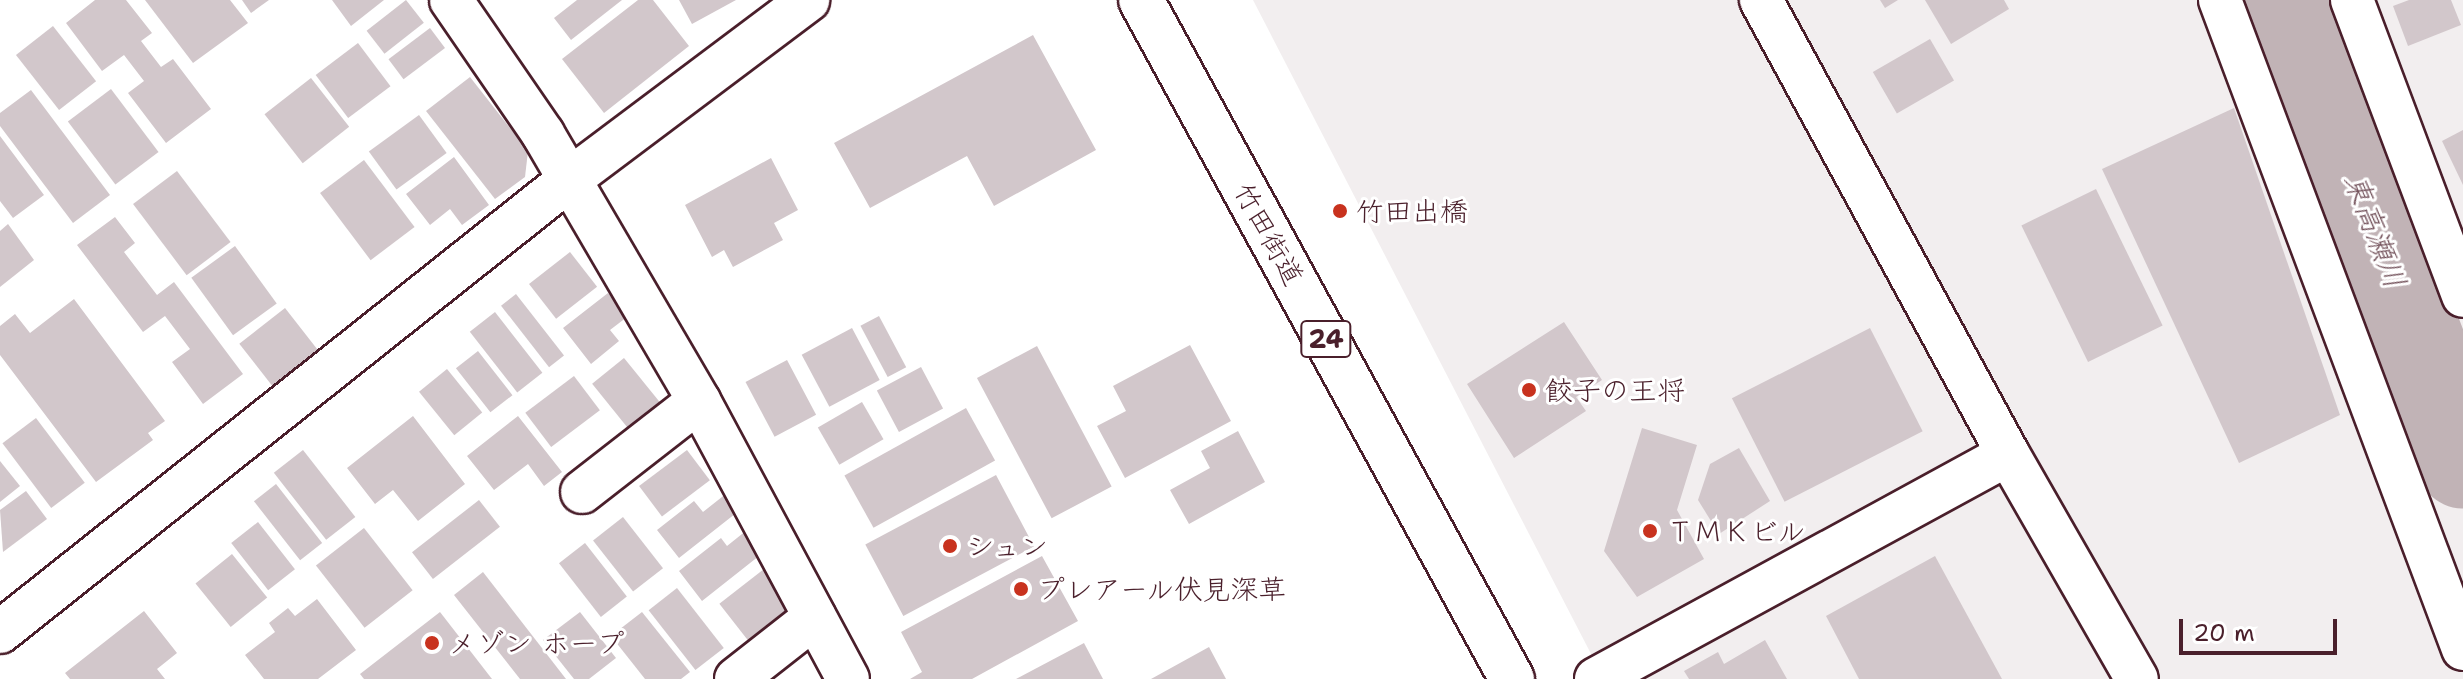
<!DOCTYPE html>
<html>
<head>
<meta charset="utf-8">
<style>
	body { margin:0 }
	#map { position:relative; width:2463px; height:679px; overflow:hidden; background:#fff; font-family:"Shantell Sans","Klee One",sans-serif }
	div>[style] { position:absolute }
	.built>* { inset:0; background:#f2eeef }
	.river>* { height:94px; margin:-47px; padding:0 47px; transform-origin:47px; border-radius:47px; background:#c1b3b6 }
	.building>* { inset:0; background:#d2c7cb; transform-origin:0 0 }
	.roads { filter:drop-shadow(2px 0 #4a1f2b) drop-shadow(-2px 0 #4a1f2b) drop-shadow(0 2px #4a1f2b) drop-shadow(0 -2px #4a1f2b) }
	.minor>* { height:42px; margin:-21px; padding:0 21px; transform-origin:21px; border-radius:21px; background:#fff }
	.trunk>* { height:44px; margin:-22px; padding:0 22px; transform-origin:22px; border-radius:22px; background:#fff }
	.dots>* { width:22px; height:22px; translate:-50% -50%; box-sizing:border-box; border:4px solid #fff; border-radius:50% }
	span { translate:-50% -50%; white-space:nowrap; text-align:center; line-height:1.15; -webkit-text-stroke:6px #fff; paint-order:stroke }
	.shield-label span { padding:2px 6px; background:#fff; border:2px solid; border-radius:6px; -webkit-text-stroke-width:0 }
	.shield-label { font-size:26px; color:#4a1f2b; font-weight:700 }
	.poi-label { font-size:28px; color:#4a1f2b }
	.left { translate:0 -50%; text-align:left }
	.street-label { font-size:28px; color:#4a1f2b }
	.water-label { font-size:30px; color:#74535c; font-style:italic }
	.scale { position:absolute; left:2179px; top:619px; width:158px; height:36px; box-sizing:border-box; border:4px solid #4a1f2b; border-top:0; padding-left:10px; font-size:24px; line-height:28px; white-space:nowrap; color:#4a1f2b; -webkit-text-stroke:6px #fff; paint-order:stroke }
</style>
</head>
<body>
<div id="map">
	<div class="built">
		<i style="clip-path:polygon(1253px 0,2463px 0,2463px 679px,1604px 679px)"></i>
	</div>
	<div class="river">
		<i style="left:2287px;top:0;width:494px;rotate:69.1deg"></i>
	</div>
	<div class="building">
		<i style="clip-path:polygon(95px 0,126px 0,152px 33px,141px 41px,161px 67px,173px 59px,211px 109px,166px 143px,128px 93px,144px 81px,124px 55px,102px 71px,66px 23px)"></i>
		<i style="clip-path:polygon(145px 0,230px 0,248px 23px,193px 63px)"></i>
		<i style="clip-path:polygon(242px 0,269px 0,251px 13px)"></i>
		<i style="clip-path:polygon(332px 0,384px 0,351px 26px)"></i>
		<i style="left:406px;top:0;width:29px;height:50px;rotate:52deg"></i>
		<i style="clip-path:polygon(577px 0,622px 0,571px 40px,554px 18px)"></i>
		<i style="clip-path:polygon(638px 0,653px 0,689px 46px,604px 113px,562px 59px)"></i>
		<i style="clip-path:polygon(679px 0,736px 0,692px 24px)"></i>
		<i style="clip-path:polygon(1880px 0,1898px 0,1885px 8px)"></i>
		<i style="clip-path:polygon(1925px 0,2004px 0,2009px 9px,1951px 44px)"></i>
		<i style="clip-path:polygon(2409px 0,2451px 0,2461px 25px,2408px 46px,2393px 6px)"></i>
		<i style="left:53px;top:26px;width:70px;height:47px;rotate:52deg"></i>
		<i style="left:430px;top:28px;width:25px;height:52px;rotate:53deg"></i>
		<i style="clip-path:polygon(1033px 35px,1096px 150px,994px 206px,967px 156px,870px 208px,834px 143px)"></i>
		<i style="left:1930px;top:39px;width:48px;height:66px;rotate:60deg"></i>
		<i style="left:358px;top:43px;width:54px;height:53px;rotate:53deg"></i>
		<i style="clip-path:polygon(470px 77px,528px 151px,525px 177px,495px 199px,426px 111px)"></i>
		<i style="left:311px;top:78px;width:62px;height:59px;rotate:52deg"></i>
		<i style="left:111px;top:89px;width:79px;height:54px;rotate:53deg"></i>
		<i style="clip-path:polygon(31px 90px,110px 195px,73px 223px,0 126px,0 113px)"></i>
		<i style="clip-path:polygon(2234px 108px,2340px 415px,2239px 463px,2102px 169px)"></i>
		<i style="left:419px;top:115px;width:47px;height:62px;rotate:54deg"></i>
		<i style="clip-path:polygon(2463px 130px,2463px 185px,2442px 141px)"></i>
		<i style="clip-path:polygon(0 136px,44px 195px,13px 218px,0 201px)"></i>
		<i style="clip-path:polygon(454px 157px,489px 205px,462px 225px,450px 209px,430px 225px,406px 194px)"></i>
		<i style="clip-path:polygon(771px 158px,798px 210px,774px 223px,783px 240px,733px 267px,724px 250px,712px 257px,685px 205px)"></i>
		<i style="left:364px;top:160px;width:84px;height:55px;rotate:53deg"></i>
		<i style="left:177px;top:171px;width:89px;height:55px;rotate:53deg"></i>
		<i style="left:2096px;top:189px;width:152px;height:83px;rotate:64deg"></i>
		<i style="clip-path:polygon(115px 217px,135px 243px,124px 252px,157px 295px,174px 282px,243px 374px,203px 404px,172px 362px,190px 349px,165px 316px,143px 332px,77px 245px)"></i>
		<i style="clip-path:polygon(8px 224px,34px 260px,0 287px,0 231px)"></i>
		<i style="left:235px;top:246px;width:71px;height:54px;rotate:54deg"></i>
		<i style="left:570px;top:252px;width:44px;height:52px;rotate:52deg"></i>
		<i style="clip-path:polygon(608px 293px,627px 317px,610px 330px,619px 341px,591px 364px,563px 328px)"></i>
		<i style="left:516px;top:294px;width:78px;height:19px;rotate:52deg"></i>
		<i style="clip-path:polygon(74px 299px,165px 421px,148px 433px,153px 440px,96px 482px,0 355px,0 326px,15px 314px,30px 333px)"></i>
		<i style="left:285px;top:308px;width:54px;height:58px;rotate:52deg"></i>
		<i style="left:495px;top:312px;width:77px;height:32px;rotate:52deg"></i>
		<i style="left:879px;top:316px;width:58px;height:21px;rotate:62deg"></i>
		<i style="clip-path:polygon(1564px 322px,1602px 380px,1576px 397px,1586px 411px,1514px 458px,1467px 384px)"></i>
		<i style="left:852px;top:328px;width:59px;height:57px;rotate:62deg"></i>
		<i style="left:1870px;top:328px;width:116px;height:155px;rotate:63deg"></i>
		<i style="clip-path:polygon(1190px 345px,1231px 421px,1125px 478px,1097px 426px,1126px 411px,1113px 386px)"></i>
		<i style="left:1037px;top:346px;width:159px;height:68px;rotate:62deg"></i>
		<i style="left:478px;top:351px;width:56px;height:28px;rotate:52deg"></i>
		<i style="left:624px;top:358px;width:58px;height:41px;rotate:51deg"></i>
		<i style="left:787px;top:360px;width:62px;height:47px;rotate:62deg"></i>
		<i style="left:921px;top:367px;width:47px;height:50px;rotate:62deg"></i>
		<i style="left:447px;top:369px;width:56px;height:36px;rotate:51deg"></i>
		<i style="left:574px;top:376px;width:43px;height:61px;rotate:53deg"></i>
		<i style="left:862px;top:402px;width:43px;height:51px;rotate:60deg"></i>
		<i style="left:966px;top:408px;width:60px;height:139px;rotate:61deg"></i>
		<i style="clip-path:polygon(413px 416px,465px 484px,418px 521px,393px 490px,375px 504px,347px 468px)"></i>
		<i style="clip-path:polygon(518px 416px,562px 472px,544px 486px,528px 464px,494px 490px,467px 456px)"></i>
		<i style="left:36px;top:418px;width:81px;height:42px;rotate:53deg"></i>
		<i style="clip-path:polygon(1642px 428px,1697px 445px,1677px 510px,1704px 559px,1637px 597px,1604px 551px)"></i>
		<i style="clip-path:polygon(1238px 431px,1265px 482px,1189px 524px,1170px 490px,1210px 468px,1201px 451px)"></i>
		<i style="clip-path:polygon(1739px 448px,1770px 501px,1719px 534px,1698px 500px,1710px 464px)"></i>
		<i style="left:303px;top:450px;width:85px;height:37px;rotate:52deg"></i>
		<i style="left:687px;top:450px;width:38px;height:60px;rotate:53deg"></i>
		<i style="clip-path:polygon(0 461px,20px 486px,0 502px)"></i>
		<i style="left:996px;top:475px;width:81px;height:148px;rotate:62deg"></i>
		<i style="left:276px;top:484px;width:75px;height:28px;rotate:52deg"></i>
		<i style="clip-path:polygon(26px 491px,47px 519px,3px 552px,0 510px)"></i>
		<i style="clip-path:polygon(727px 493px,740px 510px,679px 558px,657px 530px,694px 501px,703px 512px)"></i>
		<i style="left:479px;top:500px;width:34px;height:85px;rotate:52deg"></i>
		<i style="left:623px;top:517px;width:65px;height:38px;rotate:52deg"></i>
		<i style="left:258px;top:522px;width:60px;height:34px;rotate:52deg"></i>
		<i style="left:364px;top:528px;width:79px;height:61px;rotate:52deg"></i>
		<i style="clip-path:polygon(747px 530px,764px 552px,702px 601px,679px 571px,721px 538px,727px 546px)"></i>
		<i style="left:585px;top:543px;width:68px;height:33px;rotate:52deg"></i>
		<i style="left:232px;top:554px;width:56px;height:47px;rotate:51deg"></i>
		<i style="clip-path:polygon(1042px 556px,1078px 621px,972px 679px,910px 679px,922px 672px,901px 632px)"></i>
		<i style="clip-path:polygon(1935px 556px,2002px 679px,1859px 679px,1826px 616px)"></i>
		<i style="left:769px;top:565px;width:46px;height:63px;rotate:52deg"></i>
		<i style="clip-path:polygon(483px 572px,566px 679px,520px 679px,454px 595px)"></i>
		<i style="left:677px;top:588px;width:76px;height:36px;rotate:52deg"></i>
		<i style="clip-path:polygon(317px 599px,356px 650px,318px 679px,264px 679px,245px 655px,275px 632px,269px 623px,288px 608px,295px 616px)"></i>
		<i style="clip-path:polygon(144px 611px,177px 653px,157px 669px,165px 679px,70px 679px,65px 673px)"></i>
		<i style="clip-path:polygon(440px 612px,492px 679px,364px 679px,360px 674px)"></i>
		<i style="clip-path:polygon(580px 612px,616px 658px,589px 679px,574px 679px,543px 640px)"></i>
		<i style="clip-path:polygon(642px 612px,690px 672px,681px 679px,645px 679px,611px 636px)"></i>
		<i style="clip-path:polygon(1765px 640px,1787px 679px,1689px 679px,1684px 671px,1718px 652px,1724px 664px)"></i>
		<i style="clip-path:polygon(1084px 643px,1103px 679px,1016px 679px)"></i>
		<i style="clip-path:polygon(1209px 647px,1226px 679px,1151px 679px)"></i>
	</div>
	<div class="roads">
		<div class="minor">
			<i style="left:451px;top:0;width:163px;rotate:55.5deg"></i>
			<i style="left:543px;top:134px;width:309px;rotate:59.7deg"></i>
			<i style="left:699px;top:401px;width:315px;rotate:61.8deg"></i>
			<i style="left:2220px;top:0;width:693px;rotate:69.47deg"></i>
			<i style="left:2352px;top:0;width:316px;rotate:69.4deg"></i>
			<i style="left:2008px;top:454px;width:259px;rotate:60.2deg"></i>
			<i style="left:582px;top:492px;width:148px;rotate:-37.9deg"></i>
			<i style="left:0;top:632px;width:728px;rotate:-38.48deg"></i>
			<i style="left:570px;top:179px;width:298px;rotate:-36.9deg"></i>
			<i style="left:736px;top:679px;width:100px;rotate:-38.1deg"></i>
			<i style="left:1596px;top:679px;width:469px;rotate:-28.6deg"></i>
			<i style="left:2008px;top:454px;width:517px;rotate:-118.55deg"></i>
		</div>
		<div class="trunk">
			<i style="left:1141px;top:0;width:774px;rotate:61.35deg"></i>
		</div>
	</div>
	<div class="dots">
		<i style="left:1340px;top:211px;background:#c8321e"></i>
		<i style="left:1529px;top:390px;background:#c8321e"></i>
		<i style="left:1650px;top:531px;background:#c8321e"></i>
		<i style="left:950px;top:546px;background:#c8321e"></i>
		<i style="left:1021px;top:589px;background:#c8321e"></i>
		<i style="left:432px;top:643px;background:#c8321e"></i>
	</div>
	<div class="shield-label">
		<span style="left:1326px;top:339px">24</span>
	</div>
	<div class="poi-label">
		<span class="left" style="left:1356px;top:211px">竹田出橋</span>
		<span class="left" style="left:1545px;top:390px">餃子の王将</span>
		<span class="left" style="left:1666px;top:531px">ＴＭＫビル</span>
		<span class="left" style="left:966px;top:546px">シュン</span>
		<span class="left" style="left:1037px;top:589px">プレアール伏見深草</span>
		<span class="left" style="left:448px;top:643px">メゾン ホープ</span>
	</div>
	<div class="street-label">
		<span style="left:1269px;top:234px;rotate:61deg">竹田街道</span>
	</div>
	<div class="water-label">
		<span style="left:2375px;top:231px;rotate:69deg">東高瀬川</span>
	</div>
	<div class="scale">20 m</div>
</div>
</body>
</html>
